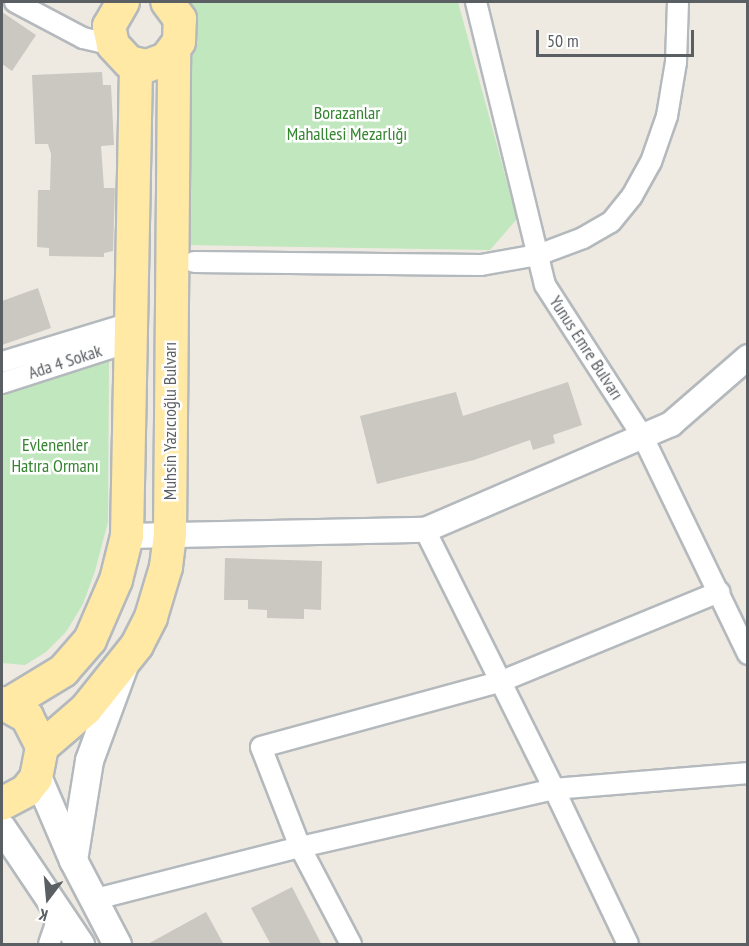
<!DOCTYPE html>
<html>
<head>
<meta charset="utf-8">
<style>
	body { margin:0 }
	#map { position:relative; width:749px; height:946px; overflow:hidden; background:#eeeae2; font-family:"PT Sans Narrow",sans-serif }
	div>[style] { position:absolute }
	.green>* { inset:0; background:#c0e7bd }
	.building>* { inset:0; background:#cbc7c1 }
	.roads { filter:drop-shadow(2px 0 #b4b9bd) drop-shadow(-2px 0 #b4b9bd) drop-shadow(0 2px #b4b9bd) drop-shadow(0 -2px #b4b9bd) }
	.minor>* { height:20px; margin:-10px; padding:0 10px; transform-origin:10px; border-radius:10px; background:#fff }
	.tertiary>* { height:24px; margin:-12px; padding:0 12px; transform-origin:12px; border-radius:12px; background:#fff }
	.secondary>* { height:27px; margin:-13.5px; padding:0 13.5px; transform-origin:13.5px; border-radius:13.5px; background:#fff }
	.primary>* { height:32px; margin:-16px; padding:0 16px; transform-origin:16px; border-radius:16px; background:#ffe9a5 }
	span { translate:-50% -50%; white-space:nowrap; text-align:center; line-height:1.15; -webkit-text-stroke:5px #fff; paint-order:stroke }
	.park-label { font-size:18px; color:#348430 }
	.street-label { font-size:18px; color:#5a5f63 }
	.frame { position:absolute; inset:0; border:3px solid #5a5f63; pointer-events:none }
	.north { position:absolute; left:18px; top:868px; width:60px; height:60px; -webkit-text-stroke:4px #fff; paint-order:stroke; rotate:196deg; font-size:16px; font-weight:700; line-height:24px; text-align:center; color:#5a5f63 }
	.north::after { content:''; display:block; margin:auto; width:21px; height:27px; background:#5a5f63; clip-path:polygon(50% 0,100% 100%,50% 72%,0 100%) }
	.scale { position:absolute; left:536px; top:30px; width:158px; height:27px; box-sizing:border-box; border:3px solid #5a5f63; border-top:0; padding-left:8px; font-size:18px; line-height:21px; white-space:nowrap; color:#5a5f63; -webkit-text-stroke:4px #fff; paint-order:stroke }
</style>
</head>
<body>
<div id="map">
	<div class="green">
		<i style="clip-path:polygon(186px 2px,458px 2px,517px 219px,490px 250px,185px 245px)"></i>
		<i style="clip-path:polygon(109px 357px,108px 522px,95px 571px,83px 604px,66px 632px,46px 652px,25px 665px,2px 663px,2px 391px)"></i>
	</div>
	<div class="building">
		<i style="clip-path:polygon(2px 12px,36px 35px,12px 71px,2px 64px)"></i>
		<i style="clip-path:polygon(102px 72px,103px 85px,111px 85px,114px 145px,101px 146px,104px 188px,115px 188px,113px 251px,104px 253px,104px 257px,49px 256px,49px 248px,37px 247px,38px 190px,50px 190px,51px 154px,48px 144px,35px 144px,32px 75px)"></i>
		<i style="clip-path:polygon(38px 288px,51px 328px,2px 345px,2px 301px)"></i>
		<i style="clip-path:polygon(568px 382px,582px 425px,553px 435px,555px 443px,533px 450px,530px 440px,474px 460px,377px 484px,360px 416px,456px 392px,463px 416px)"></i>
		<i style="clip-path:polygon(225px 558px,322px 561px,321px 610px,304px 609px,304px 619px,267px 618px,267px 610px,248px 609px,248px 600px,224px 600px)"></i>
		<i style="clip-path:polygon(292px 887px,322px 945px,271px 945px,251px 908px)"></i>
		<i style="clip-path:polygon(206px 912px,224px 945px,146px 945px)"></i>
	</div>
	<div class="roads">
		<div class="minor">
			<i style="left:15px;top:2px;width:77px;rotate:27.9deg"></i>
			<i style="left:83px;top:38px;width:31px;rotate:13deg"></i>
			<i style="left:476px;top:2px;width:291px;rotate:76.3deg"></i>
			<i style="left:545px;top:285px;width:181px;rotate:57.2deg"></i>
			<i style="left:643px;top:437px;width:241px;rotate:64.2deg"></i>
			<i style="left:194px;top:262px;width:287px;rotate:0.6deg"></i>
			<i style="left:481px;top:265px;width:58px;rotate:-10deg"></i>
			<i style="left:538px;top:255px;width:48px;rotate:-20.7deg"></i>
			<i style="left:583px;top:238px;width:32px;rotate:-30deg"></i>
			<i style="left:611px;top:222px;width:33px;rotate:-51deg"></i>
			<i style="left:632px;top:196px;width:39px;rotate:-61deg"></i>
			<i style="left:651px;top:162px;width:49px;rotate:-70.8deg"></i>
			<i style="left:667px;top:116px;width:55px;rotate:-80.5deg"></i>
			<i style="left:676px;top:62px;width:60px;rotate:-88.1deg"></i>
			<i style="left:2px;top:362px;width:134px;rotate:-16.9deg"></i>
			<i style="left:2px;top:383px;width:133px;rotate:-17.9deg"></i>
			<i style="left:425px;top:530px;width:289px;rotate:63.5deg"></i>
			<i style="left:554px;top:789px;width:195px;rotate:-4.7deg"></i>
			<i style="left:92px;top:900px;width:215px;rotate:-14.3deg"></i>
			<i style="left:300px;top:847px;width:110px;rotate:62.3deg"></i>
			<i style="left:49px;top:944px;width:34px;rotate:-71deg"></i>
			<i style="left:628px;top:944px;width:172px;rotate:-115.5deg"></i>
			<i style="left:554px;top:789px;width:261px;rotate:167.1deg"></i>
			<i style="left:300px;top:847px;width:107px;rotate:-111.3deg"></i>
			<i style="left:261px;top:747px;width:250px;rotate:-15.3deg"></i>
			<i style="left:502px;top:681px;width:235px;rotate:-22.3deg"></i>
		</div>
		<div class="tertiary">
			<i style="left:127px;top:536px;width:298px;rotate:-1.2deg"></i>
			<i style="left:425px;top:530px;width:268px;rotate:-23.3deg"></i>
			<i style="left:671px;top:424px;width:102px;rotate:-41deg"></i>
		</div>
		<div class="secondary">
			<i style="left:37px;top:776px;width:91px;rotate:66.8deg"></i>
			<i style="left:73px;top:860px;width:95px;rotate:62.4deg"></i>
			<i style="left:2px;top:828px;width:140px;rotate:56.1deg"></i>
			<i style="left:73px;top:860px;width:101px;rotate:-80.9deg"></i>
			<i style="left:89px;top:760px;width:101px;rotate:-69.8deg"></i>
		</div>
		<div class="primary">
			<i style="left:123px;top:2px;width:28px;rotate:120deg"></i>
			<i style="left:109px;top:26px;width:19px;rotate:78deg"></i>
			<i style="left:113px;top:45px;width:23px;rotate:47deg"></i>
			<i style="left:129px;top:62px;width:18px;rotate:13deg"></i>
			<i style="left:147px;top:66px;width:20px;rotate:-20deg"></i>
			<i style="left:166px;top:59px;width:21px;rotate:-53deg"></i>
			<i style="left:179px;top:42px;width:23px;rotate:-88deg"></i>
			<i style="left:180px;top:19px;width:21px;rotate:-127deg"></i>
			<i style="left:2px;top:703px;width:29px;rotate:29deg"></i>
			<i style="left:27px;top:717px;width:34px;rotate:63deg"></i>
			<i style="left:42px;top:747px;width:32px;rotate:101deg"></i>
			<i style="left:36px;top:778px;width:16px;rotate:128deg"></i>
			<i style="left:26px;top:791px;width:27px;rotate:152deg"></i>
			<i style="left:7px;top:705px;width:66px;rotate:-31.3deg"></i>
			<i style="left:63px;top:671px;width:41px;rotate:-48.9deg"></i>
			<i style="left:90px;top:640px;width:65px;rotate:-66.6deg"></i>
			<i style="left:116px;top:580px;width:45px;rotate:-76deg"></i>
			<i style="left:127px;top:536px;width:471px;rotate:-88.9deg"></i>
			<i style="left:42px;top:747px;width:58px;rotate:-40.8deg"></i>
			<i style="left:86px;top:709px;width:82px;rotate:-51.4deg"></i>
			<i style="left:137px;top:645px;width:31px;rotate:-63deg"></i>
			<i style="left:151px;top:617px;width:52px;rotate:-73.3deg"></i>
			<i style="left:166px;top:567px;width:34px;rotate:-83deg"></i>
			<i style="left:170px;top:533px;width:481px;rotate:-89.5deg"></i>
		</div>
	</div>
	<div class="park-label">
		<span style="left:347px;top:124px">Borazanlar<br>Mahallesi Mezarlığı</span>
		<span style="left:55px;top:456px">Evlenenler<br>Hatıra Ormanı</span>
	</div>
	<div class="street-label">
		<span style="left:586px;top:348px;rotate:57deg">Yunus Emre Bulvarı</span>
		<span style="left:65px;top:362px;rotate:-18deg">Ada 4 Sokak</span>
		<span style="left:170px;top:421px;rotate:-90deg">Muhsin Yazıcıoğlu Bulvarı</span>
	</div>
	<div class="frame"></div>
	<div class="north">K</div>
	<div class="scale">50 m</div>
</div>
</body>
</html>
